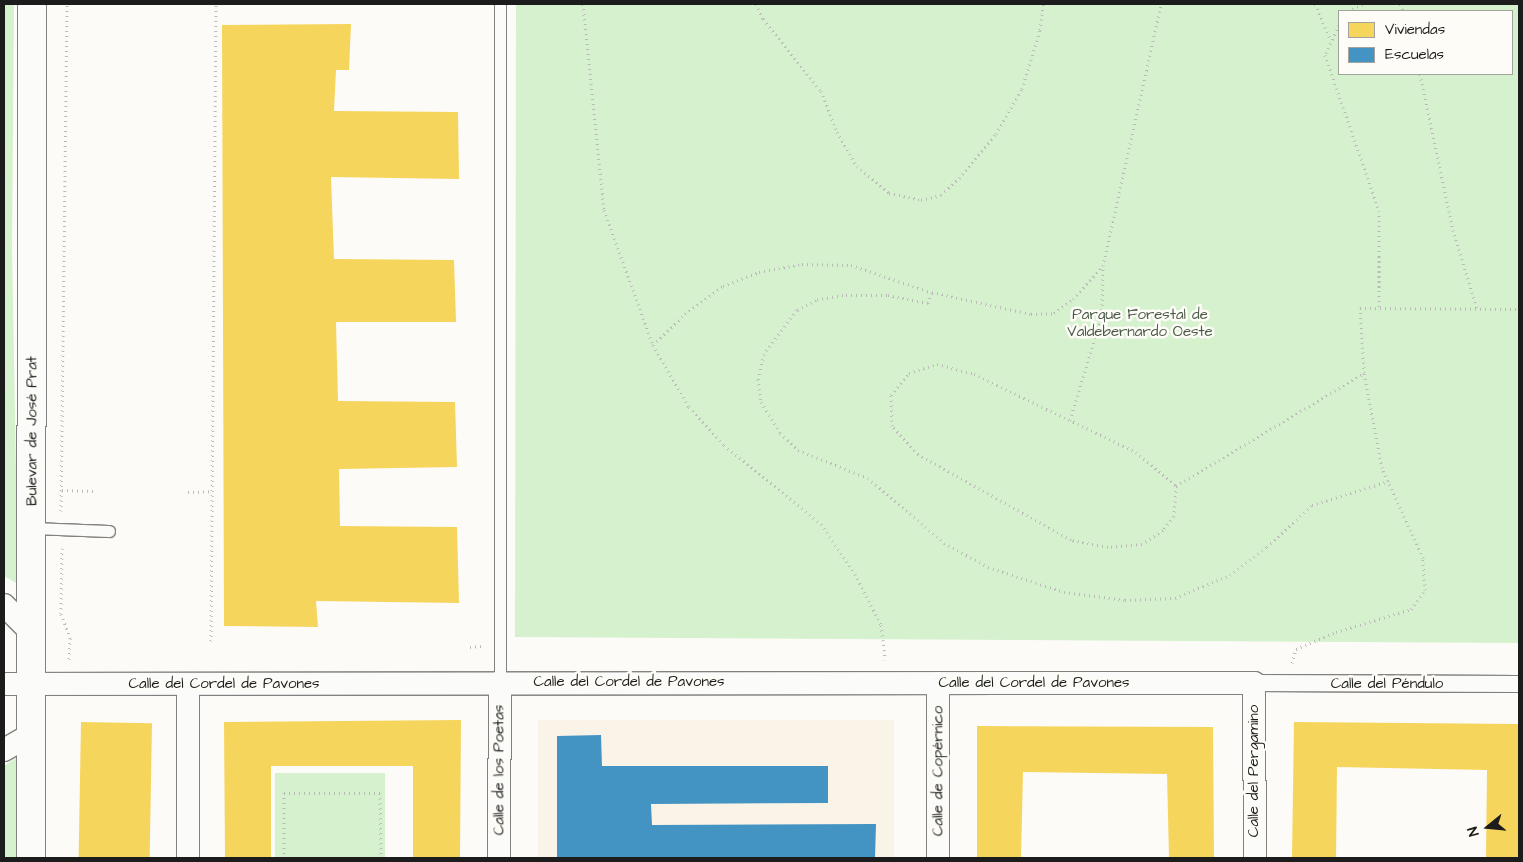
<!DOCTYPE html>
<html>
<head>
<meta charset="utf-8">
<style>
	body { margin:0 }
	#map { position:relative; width:1523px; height:862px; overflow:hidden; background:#fcfbf8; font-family:"Architects Daughter",sans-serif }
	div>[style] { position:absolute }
	.built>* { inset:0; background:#f9f3e8; transform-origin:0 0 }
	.green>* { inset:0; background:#d6f1cd; transform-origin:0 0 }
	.homes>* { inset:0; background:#f6d55c; transform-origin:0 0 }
	.schools>* { inset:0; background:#4393c3 }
	.path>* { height:3px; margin-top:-1.5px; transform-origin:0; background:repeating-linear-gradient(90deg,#bbbab8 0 1px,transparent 0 5px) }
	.roads { filter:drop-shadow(1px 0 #81807f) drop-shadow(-1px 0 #81807f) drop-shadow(0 1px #81807f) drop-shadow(0 -1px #81807f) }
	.service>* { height:11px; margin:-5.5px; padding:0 5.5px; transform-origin:5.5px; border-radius:5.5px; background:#fbfbf9 }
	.pedestrian>* { height:16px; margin:-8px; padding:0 8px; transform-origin:8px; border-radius:8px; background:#fbfbf9 }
	.minor>* { height:22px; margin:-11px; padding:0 11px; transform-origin:11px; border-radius:11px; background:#fbfbf9 }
	.tertiary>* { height:28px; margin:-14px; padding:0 14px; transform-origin:14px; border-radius:14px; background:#fbfbf9 }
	span { translate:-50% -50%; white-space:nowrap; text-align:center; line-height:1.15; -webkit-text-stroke:5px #fdfcf7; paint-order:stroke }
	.park-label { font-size:15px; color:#4a5a46 }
	.street-label { font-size:15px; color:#1c1c1c }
	.frame { position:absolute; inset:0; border:5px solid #1c1c1c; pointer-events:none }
	.legend { position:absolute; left:1338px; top:10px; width:175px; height:65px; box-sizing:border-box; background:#fdfcf7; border:1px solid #a3a29f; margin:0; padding:6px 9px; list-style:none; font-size:15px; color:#1c1c1c }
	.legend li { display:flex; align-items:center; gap:10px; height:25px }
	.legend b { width:25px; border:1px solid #a3a29f }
	.north { position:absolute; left:1463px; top:802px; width:50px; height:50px; -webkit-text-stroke:4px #fdfcf7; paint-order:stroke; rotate:253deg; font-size:14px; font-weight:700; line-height:20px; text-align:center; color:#1c1c1c }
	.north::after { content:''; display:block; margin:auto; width:18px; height:22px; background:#1c1c1c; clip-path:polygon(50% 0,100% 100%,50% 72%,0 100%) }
</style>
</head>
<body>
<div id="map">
	<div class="built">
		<i style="left:538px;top:720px;width:356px;height:138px"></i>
	</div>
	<div class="green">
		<i style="clip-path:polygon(4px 4px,14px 4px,12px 247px,18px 584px,4px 576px)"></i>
		<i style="clip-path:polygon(evenodd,516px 4px,1519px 4px,1519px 643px,515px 637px,516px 4px,1339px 11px,1512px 11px,1512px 74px,1339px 74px,1339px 11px)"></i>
		<i style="clip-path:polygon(19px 756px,18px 858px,4px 858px,4px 766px)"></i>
		<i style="left:275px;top:773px;width:110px;height:85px"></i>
	</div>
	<div class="homes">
		<i style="clip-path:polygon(351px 24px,349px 70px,336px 70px,334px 111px,458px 112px,459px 179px,331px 177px,334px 259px,454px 260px,456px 322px,336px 322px,338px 401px,455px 402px,457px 467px,339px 469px,340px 526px,457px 527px,459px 603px,316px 601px,318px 627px,224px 626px,222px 25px)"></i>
		<i style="clip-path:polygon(461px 720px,460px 858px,413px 858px,413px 766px,271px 766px,271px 858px,225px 858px,224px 722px)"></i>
		<i style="left:81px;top:722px;width:71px;height:136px;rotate:1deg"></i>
		<i style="clip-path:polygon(1294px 722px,1519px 724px,1519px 858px,1486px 858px,1487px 770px,1337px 767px,1336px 858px,1292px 858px)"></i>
		<i style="clip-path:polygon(977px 726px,1213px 727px,1214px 858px,1169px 858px,1167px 774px,1023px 772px,1021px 858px,977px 858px)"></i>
	</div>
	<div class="schools">
		<i style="clip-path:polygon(601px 735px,602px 766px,828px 766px,828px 803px,651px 804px,652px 825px,876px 824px,875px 858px,557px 858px,557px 736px)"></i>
	</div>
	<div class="path">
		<i style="left:583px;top:4px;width:207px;rotate:84.2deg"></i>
		<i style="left:604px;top:210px;width:144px;rotate:70.1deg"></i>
		<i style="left:653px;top:345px;width:72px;rotate:59.9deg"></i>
		<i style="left:689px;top:407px;width:52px;rotate:47.4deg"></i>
		<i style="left:724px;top:445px;width:125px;rotate:39.2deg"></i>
		<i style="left:821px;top:524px;width:60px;rotate:55.8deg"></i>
		<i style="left:855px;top:574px;width:57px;rotate:63deg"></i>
		<i style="left:881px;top:625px;width:35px;rotate:83deg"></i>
		<i style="left:756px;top:4px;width:17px;rotate:65deg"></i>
		<i style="left:763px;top:19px;width:92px;rotate:51.1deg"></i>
		<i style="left:821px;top:91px;width:44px;rotate:68.7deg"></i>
		<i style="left:837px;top:132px;width:39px;rotate:60deg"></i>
		<i style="left:857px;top:166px;width:42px;rotate:40.2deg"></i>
		<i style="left:889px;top:193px;width:33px;rotate:12deg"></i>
		<i style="left:921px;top:200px;width:21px;rotate:-14deg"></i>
		<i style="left:941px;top:195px;width:25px;rotate:-43deg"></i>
		<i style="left:959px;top:178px;width:57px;rotate:-49.9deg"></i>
		<i style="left:996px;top:134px;width:52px;rotate:-60deg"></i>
		<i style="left:1022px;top:89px;width:62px;rotate:-73deg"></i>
		<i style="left:1040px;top:30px;width:26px;rotate:-83deg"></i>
		<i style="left:1315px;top:4px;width:40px;rotate:66.6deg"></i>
		<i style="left:1400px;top:4px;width:8px;rotate:67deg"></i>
		<i style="left:1348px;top:11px;width:17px;rotate:-25deg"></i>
		<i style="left:1339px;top:25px;width:33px;rotate:115deg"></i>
		<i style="left:1325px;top:55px;width:165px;rotate:70.9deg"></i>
		<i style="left:1379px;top:211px;width:97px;rotate:90deg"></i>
		<i style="left:1420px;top:74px;width:159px;rotate:78.1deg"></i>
		<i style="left:1453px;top:230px;width:83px;rotate:73.1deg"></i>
		<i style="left:932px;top:293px;width:11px;rotate:112deg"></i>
		<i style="left:928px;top:303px;width:42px;rotate:-169deg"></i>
		<i style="left:887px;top:295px;width:44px;rotate:180deg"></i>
		<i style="left:843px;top:295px;width:27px;rotate:170deg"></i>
		<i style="left:816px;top:300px;width:21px;rotate:152deg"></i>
		<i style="left:797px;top:310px;width:55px;rotate:126.9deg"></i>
		<i style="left:764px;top:354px;width:26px;rotate:103deg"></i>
		<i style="left:758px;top:379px;width:23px;rotate:83deg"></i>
		<i style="left:761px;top:402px;width:36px;rotate:58deg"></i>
		<i style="left:780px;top:433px;width:25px;rotate:43deg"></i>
		<i style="left:798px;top:450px;width:75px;rotate:21.8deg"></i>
		<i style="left:868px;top:478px;width:100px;rotate:40.5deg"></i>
		<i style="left:944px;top:543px;width:50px;rotate:28.6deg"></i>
		<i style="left:988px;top:567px;width:80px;rotate:18.2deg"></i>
		<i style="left:1064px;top:592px;width:62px;rotate:7.5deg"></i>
		<i style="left:1125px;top:600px;width:50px;rotate:-2.3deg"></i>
		<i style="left:1175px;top:598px;width:60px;rotate:-22.7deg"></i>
		<i style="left:1230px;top:575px;width:46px;rotate:-37.1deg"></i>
		<i style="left:1267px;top:547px;width:62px;rotate:-43deg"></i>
		<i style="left:1312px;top:505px;width:81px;rotate:-17.3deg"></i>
		<i style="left:653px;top:345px;width:45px;rotate:-44.1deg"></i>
		<i style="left:685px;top:314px;width:47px;rotate:-36.4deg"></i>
		<i style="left:723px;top:286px;width:39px;rotate:-21deg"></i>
		<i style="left:759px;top:272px;width:44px;rotate:-10.5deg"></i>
		<i style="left:802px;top:264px;width:49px;rotate:1.2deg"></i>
		<i style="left:851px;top:265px;width:80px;rotate:18.9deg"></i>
		<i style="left:927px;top:291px;width:107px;rotate:12.5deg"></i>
		<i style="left:1031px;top:314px;width:23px;rotate:-2deg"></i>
		<i style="left:1054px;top:313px;width:24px;rotate:-36deg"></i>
		<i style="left:1073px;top:299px;width:45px;rotate:-47.7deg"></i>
		<i style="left:937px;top:364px;width:38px;rotate:15deg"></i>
		<i style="left:974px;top:374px;width:180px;rotate:25.7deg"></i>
		<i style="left:1136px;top:452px;width:52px;rotate:40.4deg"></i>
		<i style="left:1176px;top:486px;width:30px;rotate:94deg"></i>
		<i style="left:1174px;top:516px;width:18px;rotate:128deg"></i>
		<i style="left:1163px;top:530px;width:25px;rotate:146deg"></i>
		<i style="left:1142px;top:544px;width:34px;rotate:175deg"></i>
		<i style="left:1108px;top:547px;width:38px;rotate:-169deg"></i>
		<i style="left:1071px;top:540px;width:176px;rotate:-150.7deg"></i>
		<i style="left:918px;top:454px;width:38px;rotate:-133deg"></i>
		<i style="left:892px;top:426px;width:31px;rotate:-92deg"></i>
		<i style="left:891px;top:395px;width:28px;rotate:-51deg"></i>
		<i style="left:909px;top:373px;width:29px;rotate:-18deg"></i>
		<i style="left:1070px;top:420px;width:110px;rotate:-73.1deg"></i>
		<i style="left:1102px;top:315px;width:49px;rotate:-88.8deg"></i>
		<i style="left:1103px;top:266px;width:268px;rotate:-77.5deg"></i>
		<i style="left:1176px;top:486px;width:219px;rotate:-31deg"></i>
		<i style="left:62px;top:490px;width:32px;rotate:2deg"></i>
		<i style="left:188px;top:492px;width:25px;rotate:-2deg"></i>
		<i style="left:61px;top:511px;width:507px;rotate:-89.32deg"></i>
		<i style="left:62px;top:548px;width:66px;rotate:90.9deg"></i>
		<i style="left:61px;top:614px;width:26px;rotate:69deg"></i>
		<i style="left:70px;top:638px;width:22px;rotate:93deg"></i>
		<i style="left:211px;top:641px;width:637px;rotate:-89.55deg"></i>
		<i style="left:470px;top:647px;width:11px;rotate:-5deg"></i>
		<i style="left:1292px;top:663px;width:15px;rotate:-74deg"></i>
		<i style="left:1296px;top:649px;width:43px;rotate:-23deg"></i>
		<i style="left:1336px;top:632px;width:78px;rotate:-17deg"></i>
		<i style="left:1411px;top:609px;width:24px;rotate:-54deg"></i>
		<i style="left:1425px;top:590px;width:32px;rotate:-94deg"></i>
		<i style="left:1423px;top:558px;width:99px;rotate:-114.5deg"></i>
		<i style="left:1382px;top:468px;width:97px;rotate:-100.7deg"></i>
		<i style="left:1364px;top:373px;width:65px;rotate:-93.5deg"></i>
		<i style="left:1360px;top:308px;width:159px;rotate:0.4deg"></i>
		<i style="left:284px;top:858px;width:65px;rotate:-90deg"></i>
		<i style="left:284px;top:793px;width:96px"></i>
		<i style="left:380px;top:793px;width:65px;rotate:89.1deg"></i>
	</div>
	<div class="roads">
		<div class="service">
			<i style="left:32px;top:528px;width:77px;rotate:2.2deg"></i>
			<i style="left:500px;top:682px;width:678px;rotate:-90deg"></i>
		</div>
		<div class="pedestrian">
			<i style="left:1254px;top:683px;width:265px;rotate:0.2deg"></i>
		</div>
		<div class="minor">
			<i style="left:4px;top:605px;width:38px;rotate:45deg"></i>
			<i style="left:4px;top:684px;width:1250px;rotate:-0.05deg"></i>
			<i style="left:1254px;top:683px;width:175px;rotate:89.7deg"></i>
			<i style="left:4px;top:750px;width:32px;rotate:-30deg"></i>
			<i style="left:188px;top:858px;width:174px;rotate:-90deg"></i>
			<i style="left:499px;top:858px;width:176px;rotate:-89.7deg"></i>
			<i style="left:938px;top:858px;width:175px;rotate:-90deg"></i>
		</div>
		<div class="tertiary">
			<i style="left:31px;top:858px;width:854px;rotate:-89.93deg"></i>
		</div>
	</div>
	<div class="park-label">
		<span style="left:1140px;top:323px">Parque Forestal de<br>Valdebernardo Oeste</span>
	</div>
	<div class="street-label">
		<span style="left:32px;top:431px;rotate:-90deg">Bulevar de José Prat</span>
		<span style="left:629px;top:682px">Calle del Cordel de Pavones</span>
		<span style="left:1034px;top:683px">Calle del Cordel de Pavones</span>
		<span style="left:224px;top:684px">Calle del Cordel de Pavones</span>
		<span style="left:1387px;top:684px">Calle del Péndulo</span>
		<span style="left:499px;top:770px;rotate:-90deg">Calle de los Poetas</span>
		<span style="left:938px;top:771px;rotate:-90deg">Calle de Copérnico</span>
		<span style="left:1254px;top:771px;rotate:-90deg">Calle del Pergamino</span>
	</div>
	<div class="frame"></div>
	<ul class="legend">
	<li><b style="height:14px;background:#f6d55c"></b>Viviendas</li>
	<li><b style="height:14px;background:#4393c3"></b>Escuelas</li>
	</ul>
	<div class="north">N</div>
</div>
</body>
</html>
